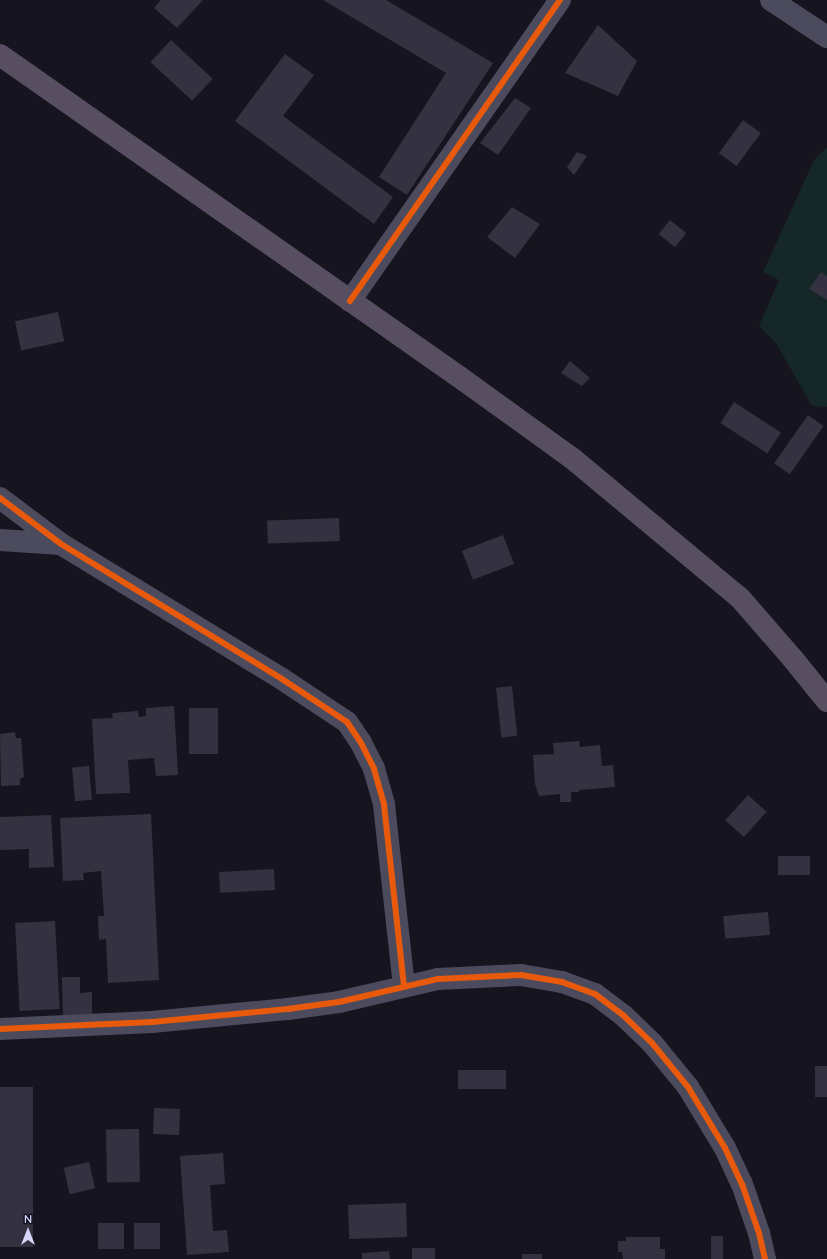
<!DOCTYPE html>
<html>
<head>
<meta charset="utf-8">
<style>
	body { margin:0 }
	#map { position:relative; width:827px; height:1259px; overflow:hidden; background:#16141e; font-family:Quicksand,sans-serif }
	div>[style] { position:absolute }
	.green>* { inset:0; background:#152726 }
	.building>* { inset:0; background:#343240; transform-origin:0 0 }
	.minor>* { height:22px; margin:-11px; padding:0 11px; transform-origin:11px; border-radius:11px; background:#4b4b5d }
	.trunk>* { height:22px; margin:-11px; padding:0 11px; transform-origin:11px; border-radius:11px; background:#584e62 }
	.cycleway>* { height:6px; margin:-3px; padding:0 3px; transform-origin:3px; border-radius:3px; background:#e8590c }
	span { translate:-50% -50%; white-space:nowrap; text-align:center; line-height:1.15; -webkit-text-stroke:3px #121121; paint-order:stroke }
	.north { position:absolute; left:8px; top:1211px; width:40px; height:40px; -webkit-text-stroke:3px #121121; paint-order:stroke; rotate:0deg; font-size:11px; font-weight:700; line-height:16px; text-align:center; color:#d7d6f9 }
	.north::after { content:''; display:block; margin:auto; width:14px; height:18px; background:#d7d6f9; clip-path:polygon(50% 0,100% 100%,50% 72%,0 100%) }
</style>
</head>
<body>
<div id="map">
	<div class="green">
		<i style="clip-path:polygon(827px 147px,827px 407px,812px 406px,776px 343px,759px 326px,779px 280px,763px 272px,814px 160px)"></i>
	</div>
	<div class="building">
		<i style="clip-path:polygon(161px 0,203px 0,177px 28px,154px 8px)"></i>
		<i style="clip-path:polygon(323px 0,386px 0,493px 63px,407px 195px,379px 177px,446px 73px)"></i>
		<i style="clip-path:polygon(598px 25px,637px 61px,618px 96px,565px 73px)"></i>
		<i style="left:171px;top:40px;width:57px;height:30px;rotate:43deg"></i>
		<i style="clip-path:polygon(285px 54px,314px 75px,283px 116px,393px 197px,374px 224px,235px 121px)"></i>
		<i style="clip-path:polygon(515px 98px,531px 108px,498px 155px,480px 143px)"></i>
		<i style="left:743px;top:120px;width:22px;height:41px;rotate:36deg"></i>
		<i style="clip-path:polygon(577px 152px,587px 156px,574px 175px,567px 167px)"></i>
		<i style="clip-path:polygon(512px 207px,540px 224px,515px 258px,487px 237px)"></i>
		<i style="left:670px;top:220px;width:21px;height:18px;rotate:39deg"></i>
		<i style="clip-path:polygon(821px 272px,827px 276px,827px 300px,809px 289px)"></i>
		<i style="left:58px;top:312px;width:30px;height:44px;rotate:78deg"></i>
		<i style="clip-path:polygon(570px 361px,590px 378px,582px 386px,561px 373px)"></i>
		<i style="left:734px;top:402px;width:56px;height:25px;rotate:33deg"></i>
		<i style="left:808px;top:415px;width:19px;height:59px;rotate:35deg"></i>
		<i style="left:339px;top:518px;width:23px;height:72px;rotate:88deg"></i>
		<i style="left:503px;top:535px;width:31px;height:44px;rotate:69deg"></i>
		<i style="left:512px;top:686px;width:50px;height:16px;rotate:84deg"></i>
		<i style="clip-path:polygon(174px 706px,178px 775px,156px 776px,154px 758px,128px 760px,130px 793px,96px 794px,92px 719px,113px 718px,112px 713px,138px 711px,139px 717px,146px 716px,146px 708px)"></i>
		<i style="left:218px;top:708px;width:46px;height:29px;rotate:90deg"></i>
		<i style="clip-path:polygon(15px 732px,16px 738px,21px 738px,24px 777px,20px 779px,20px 785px,1px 786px,0 734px)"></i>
		<i style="clip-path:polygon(579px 741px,580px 747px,600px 745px,602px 766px,613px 765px,615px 787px,579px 790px,579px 792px,571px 792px,571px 802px,560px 802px,560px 794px,539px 796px,535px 784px,533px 755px,554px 754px,553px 743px)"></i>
		<i style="left:89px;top:766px;width:34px;height:17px;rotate:85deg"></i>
		<i style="left:748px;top:795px;width:25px;height:34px;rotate:42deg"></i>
		<i style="clip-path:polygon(151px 814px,159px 980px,108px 983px,106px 939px,99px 940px,98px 916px,104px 916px,101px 871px,83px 873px,84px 880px,63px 881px,60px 818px)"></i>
		<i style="clip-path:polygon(51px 815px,54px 867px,29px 868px,29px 849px,0 850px,0 817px)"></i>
		<i style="left:778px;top:856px;width:32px;height:19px"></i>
		<i style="left:274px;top:869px;width:21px;height:55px;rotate:87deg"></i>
		<i style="left:768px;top:912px;width:23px;height:45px;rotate:85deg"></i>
		<i style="left:55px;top:921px;width:88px;height:40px;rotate:87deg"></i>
		<i style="clip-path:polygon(62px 977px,80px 977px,80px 993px,92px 992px,92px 1015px,63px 1015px)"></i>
		<i style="left:827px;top:1066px;width:31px;height:12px;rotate:90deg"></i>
		<i style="left:458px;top:1070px;width:48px;height:19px"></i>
		<i style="left:0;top:1087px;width:33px;height:160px"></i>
		<i style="left:154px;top:1108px;width:26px;height:26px;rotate:2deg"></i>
		<i style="left:139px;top:1129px;width:53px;height:33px;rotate:89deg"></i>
		<i style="clip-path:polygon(223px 1153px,225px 1184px,210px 1185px,213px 1231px,227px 1230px,229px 1252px,187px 1255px,180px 1156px)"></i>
		<i style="left:89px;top:1162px;width:27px;height:26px;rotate:77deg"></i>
		<i style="left:406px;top:1203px;width:34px;height:58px;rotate:88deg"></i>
		<i style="left:124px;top:1223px;width:26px;height:26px;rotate:90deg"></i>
		<i style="left:160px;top:1223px;width:26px;height:26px;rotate:90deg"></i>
		<i style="left:711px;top:1236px;width:12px;height:23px"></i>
		<i style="clip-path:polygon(626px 1237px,660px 1237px,660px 1249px,665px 1249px,665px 1259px,623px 1259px,622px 1252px,618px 1252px,618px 1241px,626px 1241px)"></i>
		<i style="left:435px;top:1248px;width:11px;height:23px;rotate:90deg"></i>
		<i style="clip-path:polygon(389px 1251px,390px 1259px,362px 1259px,362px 1253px)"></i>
		<i style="left:522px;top:1254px;width:20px;height:5px"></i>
	</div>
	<div class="minor">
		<i style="left:771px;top:0;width:67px;rotate:33.5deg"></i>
		<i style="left:350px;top:301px;width:367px;rotate:-55.1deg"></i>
		<i style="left:0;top:498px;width:76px;rotate:37deg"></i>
		<i style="left:61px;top:544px;width:259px;rotate:31.4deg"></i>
		<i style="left:282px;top:679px;width:78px;rotate:33.5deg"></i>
		<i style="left:347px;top:722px;width:25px;rotate:56deg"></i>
		<i style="left:361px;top:743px;width:29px;rotate:63deg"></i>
		<i style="left:374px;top:769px;width:37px;rotate:74deg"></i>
		<i style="left:384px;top:805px;width:182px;rotate:83.7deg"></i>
		<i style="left:0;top:540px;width:61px;rotate:3.8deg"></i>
		<i style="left:0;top:1029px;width:152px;rotate:-2.6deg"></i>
		<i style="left:152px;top:1022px;width:137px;rotate:-5.5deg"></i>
		<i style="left:288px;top:1009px;width:51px;rotate:-7.8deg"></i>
		<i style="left:339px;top:1002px;width:102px;rotate:-13.1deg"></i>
		<i style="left:438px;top:979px;width:83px;rotate:-2.8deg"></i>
		<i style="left:521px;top:975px;width:42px;rotate:9.7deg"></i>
		<i style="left:562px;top:982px;width:35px;rotate:20deg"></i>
		<i style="left:595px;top:994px;width:36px;rotate:37deg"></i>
		<i style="left:624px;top:1016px;width:39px;rotate:44deg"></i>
		<i style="left:652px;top:1043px;width:57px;rotate:50.7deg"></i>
		<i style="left:688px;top:1087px;width:71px;rotate:58.8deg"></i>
		<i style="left:725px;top:1148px;width:40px;rotate:65deg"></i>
		<i style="left:742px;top:1184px;width:52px;rotate:70.9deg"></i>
		<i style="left:759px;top:1233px;width:27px;rotate:77deg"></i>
	</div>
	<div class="trunk">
		<i style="left:0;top:55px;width:559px;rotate:35.03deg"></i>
		<i style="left:458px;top:376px;width:142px;rotate:35.8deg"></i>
		<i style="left:573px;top:459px;width:217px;rotate:39.8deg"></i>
		<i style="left:740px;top:598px;width:81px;rotate:49deg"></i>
		<i style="left:793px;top:659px;width:54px;rotate:51deg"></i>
	</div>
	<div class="cycleway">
		<i style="left:350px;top:301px;width:367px;rotate:-55.1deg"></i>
		<i style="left:0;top:498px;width:76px;rotate:37deg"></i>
		<i style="left:61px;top:544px;width:259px;rotate:31.4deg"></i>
		<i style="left:282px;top:679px;width:78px;rotate:33.5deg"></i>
		<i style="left:347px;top:722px;width:25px;rotate:56deg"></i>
		<i style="left:361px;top:743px;width:29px;rotate:63deg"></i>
		<i style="left:374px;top:769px;width:37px;rotate:74deg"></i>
		<i style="left:384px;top:805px;width:182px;rotate:83.7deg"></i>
		<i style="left:0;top:1029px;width:152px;rotate:-2.6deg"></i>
		<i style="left:152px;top:1022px;width:137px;rotate:-5.5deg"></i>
		<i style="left:288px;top:1009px;width:51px;rotate:-7.8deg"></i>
		<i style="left:339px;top:1002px;width:102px;rotate:-13.1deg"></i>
		<i style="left:438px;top:979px;width:83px;rotate:-2.8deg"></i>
		<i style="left:521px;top:975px;width:42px;rotate:9.7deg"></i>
		<i style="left:562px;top:982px;width:35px;rotate:20deg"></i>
		<i style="left:595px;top:994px;width:36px;rotate:37deg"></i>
		<i style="left:624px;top:1016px;width:39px;rotate:44deg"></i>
		<i style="left:652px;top:1043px;width:57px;rotate:50.7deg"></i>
		<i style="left:688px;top:1087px;width:71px;rotate:58.8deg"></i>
		<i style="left:725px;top:1148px;width:40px;rotate:65deg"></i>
		<i style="left:742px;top:1184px;width:52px;rotate:70.9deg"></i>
		<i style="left:759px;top:1233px;width:27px;rotate:77deg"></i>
	</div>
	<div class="north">N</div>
</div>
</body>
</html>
